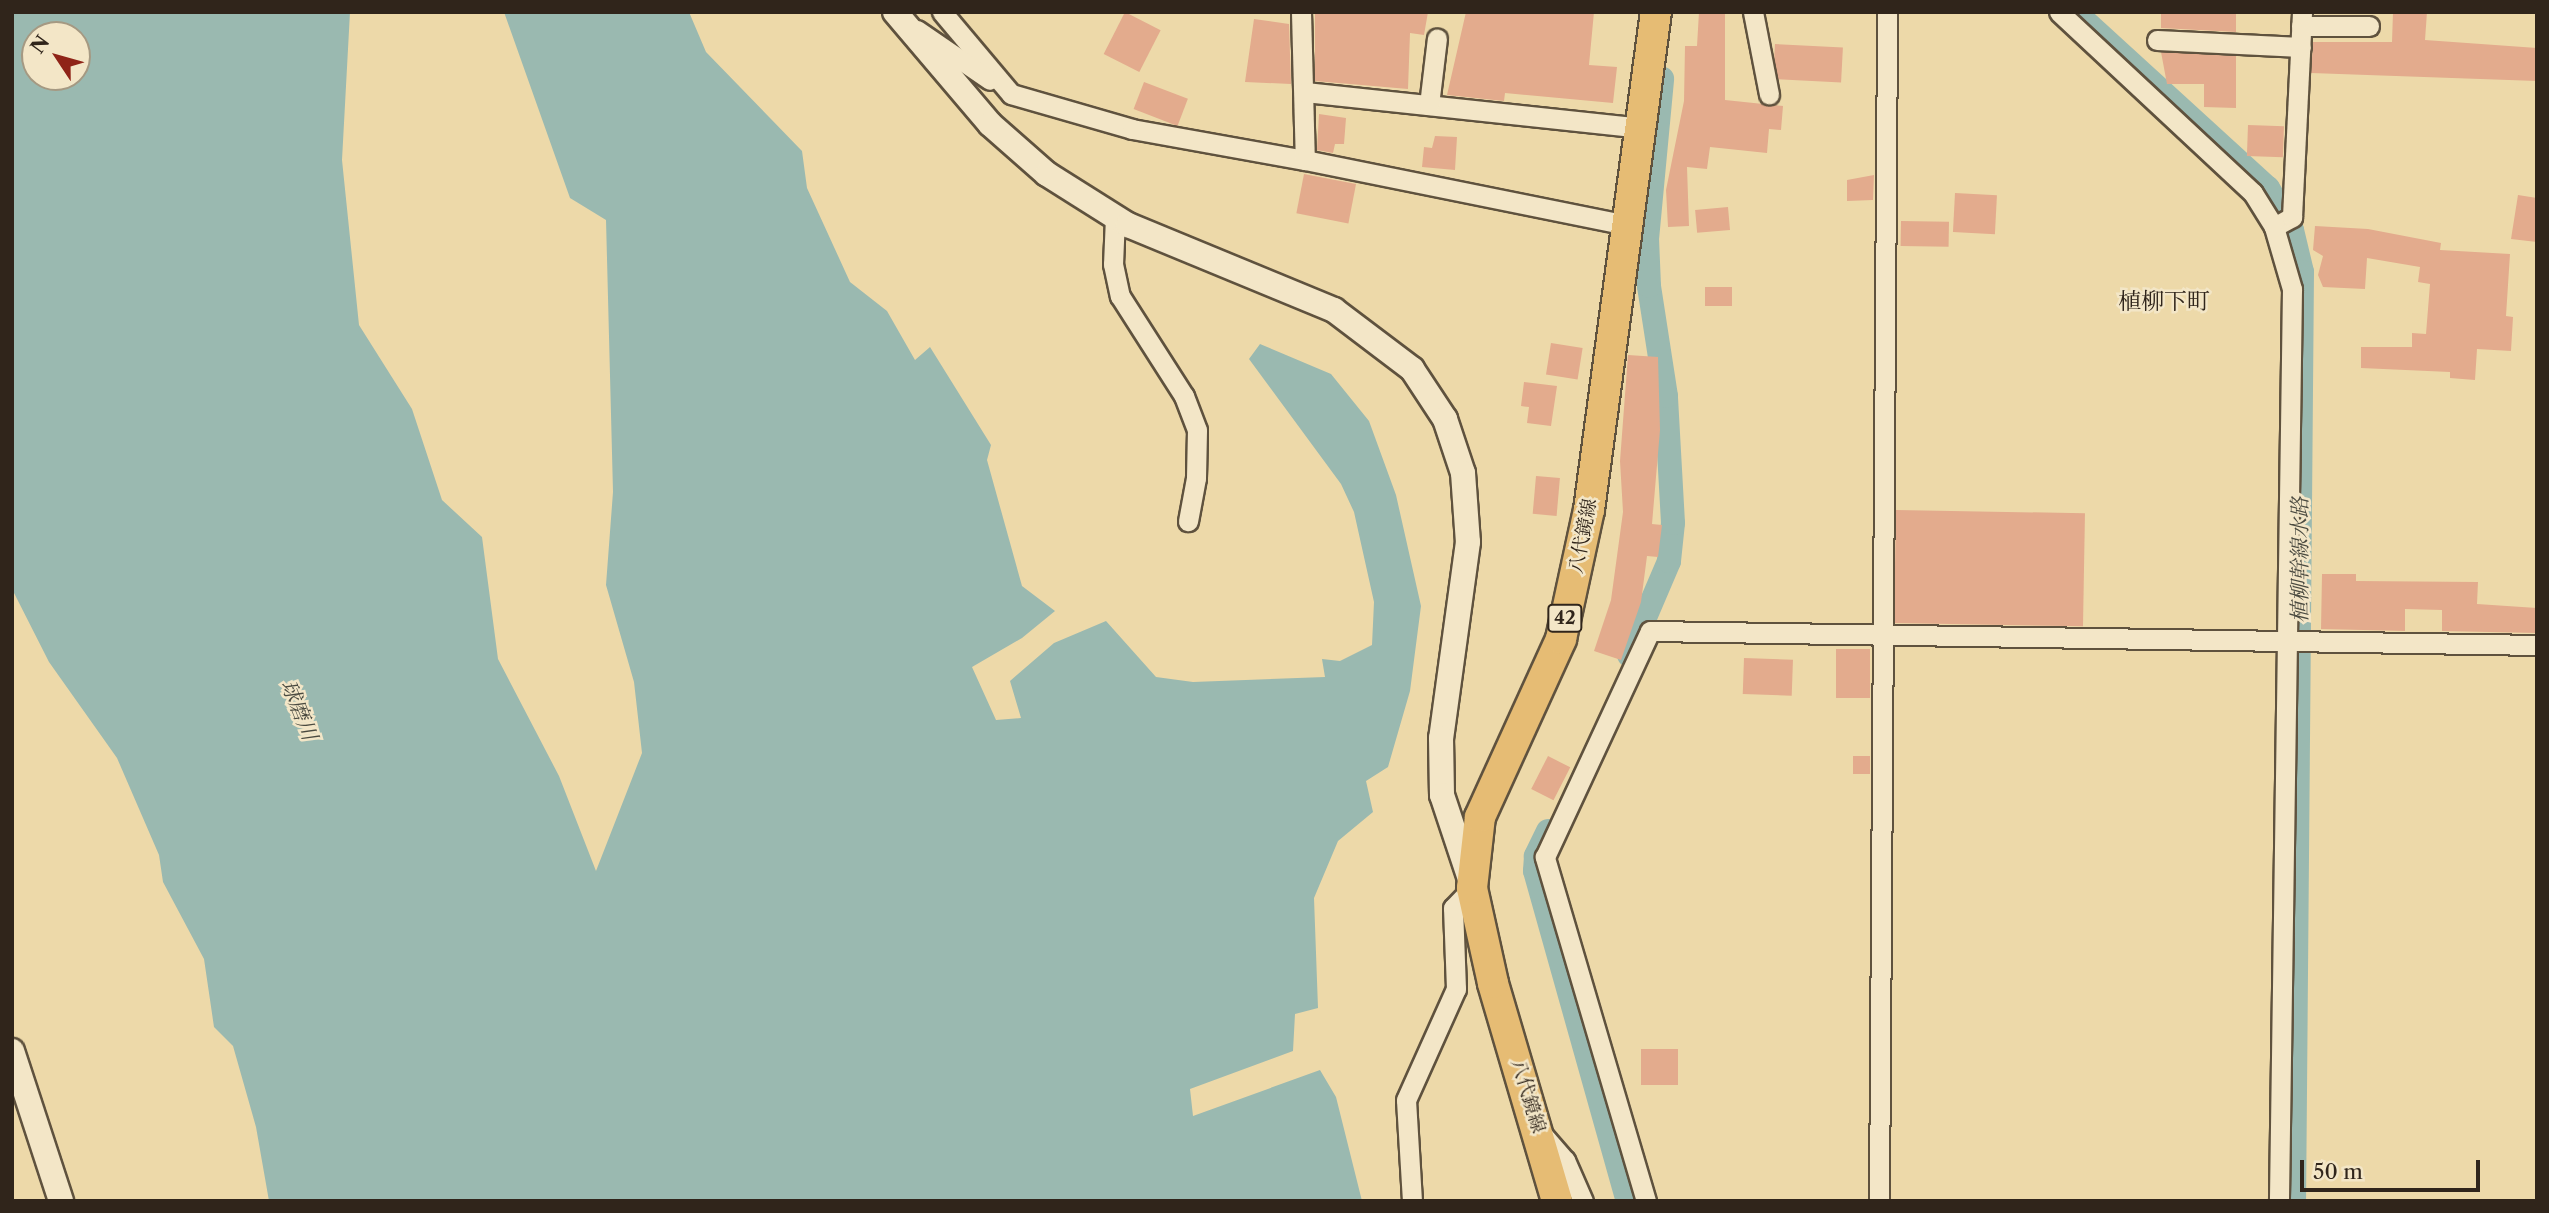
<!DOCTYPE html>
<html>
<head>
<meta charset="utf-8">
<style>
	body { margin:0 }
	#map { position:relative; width:2549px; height:1213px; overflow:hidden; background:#edd9a9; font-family:"Libre Caslon Text","Noto Serif JP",serif }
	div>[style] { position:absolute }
	.water>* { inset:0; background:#9ab9b0 }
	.canal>* { height:24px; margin:-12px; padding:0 12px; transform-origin:12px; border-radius:12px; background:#9ab9b0 }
	.building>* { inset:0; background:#e3ab8d; transform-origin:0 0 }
	.roads { filter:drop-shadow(2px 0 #5f523e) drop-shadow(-2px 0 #5f523e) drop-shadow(0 2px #5f523e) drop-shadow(0 -2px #5f523e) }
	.minor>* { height:19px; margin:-9.5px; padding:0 9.5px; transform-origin:9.5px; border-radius:9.5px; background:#f3e6c7 }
	.tertiary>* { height:24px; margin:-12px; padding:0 12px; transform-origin:12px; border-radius:12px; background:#f3e6c7 }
	.primary>* { height:30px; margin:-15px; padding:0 15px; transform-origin:15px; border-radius:15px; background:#e6bc74 }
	span { translate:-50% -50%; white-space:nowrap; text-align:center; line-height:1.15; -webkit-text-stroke:5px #f3e6c7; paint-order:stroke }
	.shield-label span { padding:2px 5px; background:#f3e6c7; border:2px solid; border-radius:5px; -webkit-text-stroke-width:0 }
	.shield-label { font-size:18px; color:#30251b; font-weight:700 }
	.street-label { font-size:19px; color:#30251b }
	.water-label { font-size:21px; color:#4a4a40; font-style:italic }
	.quarter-label { font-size:23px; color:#30251b }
	.frame { position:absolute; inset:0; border:14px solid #30251b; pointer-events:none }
	.north { position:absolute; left:21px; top:21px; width:70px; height:70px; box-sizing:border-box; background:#f3e6c7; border:2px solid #a59982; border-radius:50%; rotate:306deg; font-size:19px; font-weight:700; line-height:28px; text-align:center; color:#30251b }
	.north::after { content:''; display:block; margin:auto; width:24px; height:32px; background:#8f2418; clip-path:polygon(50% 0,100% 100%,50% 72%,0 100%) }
	.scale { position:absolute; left:2300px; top:1160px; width:180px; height:32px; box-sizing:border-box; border:4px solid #30251b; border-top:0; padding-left:9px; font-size:21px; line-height:24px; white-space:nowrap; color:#30251b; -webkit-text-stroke:5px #f3e6c7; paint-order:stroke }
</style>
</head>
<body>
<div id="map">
	<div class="water">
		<i style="clip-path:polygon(evenodd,12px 12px,350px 12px,342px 160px,359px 325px,412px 409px,442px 500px,482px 537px,498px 659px,559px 776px,596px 871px,642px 753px,634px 682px,606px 585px,613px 492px,606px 220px,570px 198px,504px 12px,689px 12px,706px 52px,802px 151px,807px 188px,850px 282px,887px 311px,915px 360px,930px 347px,991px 445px,987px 460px,1022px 586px,1055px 611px,1022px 638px,972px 667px,996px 720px,1021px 718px,1010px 681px,1054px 643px,1106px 621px,1156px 677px,1193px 682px,1325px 677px,1322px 659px,1340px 661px,1372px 645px,1374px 602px,1354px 512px,1341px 484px,1249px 359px,1260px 344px,1331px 374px,1369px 421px,1396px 495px,1421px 606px,1410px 691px,1388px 767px,1366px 781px,1373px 812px,1338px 841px,1314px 898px,1318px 1008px,1295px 1014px,1293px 1051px,1190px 1089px,1193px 1116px,1320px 1070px,1336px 1097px,1362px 1201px,269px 1201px,256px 1127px,233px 1046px,214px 1027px,204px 959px,163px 882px,159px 855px,117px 758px,49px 662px,12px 589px,12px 12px,35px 35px,77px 35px,77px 77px,35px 77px,35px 35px)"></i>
	</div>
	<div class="canal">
		<i style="left:2075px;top:12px;width:261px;rotate:42.4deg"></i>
		<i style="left:2268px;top:188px;width:48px;rotate:60.3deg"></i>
		<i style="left:2292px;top:230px;width:43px;rotate:76.6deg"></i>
		<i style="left:2302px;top:272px;width:929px;rotate:90.49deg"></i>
		<i style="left:1629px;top:655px;width:102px;rotate:-66.9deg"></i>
		<i style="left:1669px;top:561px;width:38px;rotate:-84deg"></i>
		<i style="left:1673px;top:523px;width:127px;rotate:-93.2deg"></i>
		<i style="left:1666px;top:396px;width:111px;rotate:-98.8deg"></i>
		<i style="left:1649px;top:286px;width:47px;rotate:-92.4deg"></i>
		<i style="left:1647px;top:239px;width:161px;rotate:-84.6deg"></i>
		<i style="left:1548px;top:831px;width:28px;rotate:116deg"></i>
		<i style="left:1536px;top:856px;width:15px;rotate:94deg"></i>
		<i style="left:1535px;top:871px;width:343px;rotate:74.3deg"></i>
	</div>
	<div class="building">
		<i style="left:1125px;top:12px;width:40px;height:47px;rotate:27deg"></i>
		<i style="clip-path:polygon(1315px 12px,1428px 12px,1424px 35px,1410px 33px,1408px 89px,1315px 81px)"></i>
		<i style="clip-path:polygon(1466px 12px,1594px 12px,1589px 65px,1617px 67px,1613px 103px,1505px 93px,1504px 101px,1447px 95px)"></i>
		<i style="clip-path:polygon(1699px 12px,1725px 12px,1725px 100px,1783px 106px,1781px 130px,1769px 129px,1767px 153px,1710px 147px,1707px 169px,1687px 167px,1689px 226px,1668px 227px,1666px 190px,1684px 101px,1685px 46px,1697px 46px)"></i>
		<i style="clip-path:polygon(2161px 12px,2236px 12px,2236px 32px,2161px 28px)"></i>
		<i style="clip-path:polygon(2393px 12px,2427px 12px,2425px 40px,2537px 48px,2537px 81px,2311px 73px,2313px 42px,2392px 42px)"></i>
		<i style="clip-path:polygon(1254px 19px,1289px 24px,1291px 84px,1245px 82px)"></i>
		<i style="left:1775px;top:44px;width:68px;height:35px;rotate:3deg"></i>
		<i style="clip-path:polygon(2161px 52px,2236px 56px,2236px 108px,2204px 107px,2204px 84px,2167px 84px)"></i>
		<i style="left:1144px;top:82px;width:47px;height:29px;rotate:21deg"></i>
		<i style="clip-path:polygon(1319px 114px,1346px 118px,1344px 144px,1335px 144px,1333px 153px,1317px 150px)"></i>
		<i style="left:2248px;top:125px;width:36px;height:31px;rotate:2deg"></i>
		<i style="clip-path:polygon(1435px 136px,1457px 137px,1455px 170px,1422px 167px,1424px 147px,1432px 148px)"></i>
		<i style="left:1304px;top:174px;width:53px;height:40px;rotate:11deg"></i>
		<i style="clip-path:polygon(1874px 175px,1873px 200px,1847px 201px,1847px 180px)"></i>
		<i style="left:1955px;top:193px;width:42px;height:39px;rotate:3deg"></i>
		<i style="clip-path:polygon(2518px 195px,2537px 198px,2537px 242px,2511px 239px)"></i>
		<i style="left:1728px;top:207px;width:23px;height:33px;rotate:85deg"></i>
		<i style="left:1901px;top:221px;width:48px;height:25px;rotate:1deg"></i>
		<i style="clip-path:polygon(2315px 226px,2368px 229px,2441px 243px,2440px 250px,2510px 254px,2506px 316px,2513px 317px,2511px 351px,2477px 349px,2475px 380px,2450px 378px,2450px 372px,2361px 368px,2361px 347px,2412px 347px,2412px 333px,2426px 334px,2430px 284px,2418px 282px,2420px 267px,2367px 258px,2365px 289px,2323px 287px,2318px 275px,2323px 256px,2313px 250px)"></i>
		<i style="left:1732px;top:287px;width:19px;height:27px;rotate:90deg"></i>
		<i style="left:1551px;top:343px;width:32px;height:32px;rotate:9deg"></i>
		<i style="clip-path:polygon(1628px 355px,1658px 357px,1660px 430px,1652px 524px,1662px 525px,1658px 557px,1647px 556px,1641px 602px,1621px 660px,1594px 651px,1611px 600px,1623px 512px,1620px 461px)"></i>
		<i style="clip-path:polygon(1524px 382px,1557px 386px,1551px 426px,1527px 423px,1529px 407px,1521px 406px)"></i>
		<i style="left:1536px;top:476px;width:24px;height:38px;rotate:5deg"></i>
		<i style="left:1896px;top:510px;width:189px;height:113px;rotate:1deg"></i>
		<i style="clip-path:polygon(2322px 574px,2356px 574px,2356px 581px,2478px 582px,2477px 604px,2537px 608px,2537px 633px,2442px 631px,2442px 610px,2405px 609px,2405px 631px,2321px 629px)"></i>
		<i style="left:1836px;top:649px;width:34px;height:49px"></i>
		<i style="left:1744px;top:658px;width:49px;height:36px;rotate:2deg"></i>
		<i style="left:1548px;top:756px;width:25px;height:37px;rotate:27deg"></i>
		<i style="left:1853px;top:756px;width:17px;height:18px"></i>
		<i style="left:1641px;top:1049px;width:37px;height:36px"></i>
	</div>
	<div class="roads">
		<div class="minor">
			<i style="left:942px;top:12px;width:107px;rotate:49.9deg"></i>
			<i style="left:1011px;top:94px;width:126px;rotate:16.1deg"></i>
			<i style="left:1132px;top:129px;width:176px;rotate:10.2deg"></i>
			<i style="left:1301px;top:12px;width:148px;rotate:88.5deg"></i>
			<i style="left:1305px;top:160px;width:328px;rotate:11.4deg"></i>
			<i style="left:1753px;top:12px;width:84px;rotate:79deg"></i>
			<i style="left:2059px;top:12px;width:265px;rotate:43deg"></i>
			<i style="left:2253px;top:193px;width:40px;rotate:58deg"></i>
			<i style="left:2274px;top:227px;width:65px;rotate:73.8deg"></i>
			<i style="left:2292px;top:289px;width:912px;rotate:90.82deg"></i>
			<i style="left:2301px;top:26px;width:68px"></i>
			<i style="left:917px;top:30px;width:88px;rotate:34.4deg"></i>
			<i style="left:2157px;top:40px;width:144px;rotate:2.8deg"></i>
			<i style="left:1305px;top:92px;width:337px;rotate:6.1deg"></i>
			<i style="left:1429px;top:105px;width:67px;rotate:-83.2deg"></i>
			<i style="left:1115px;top:217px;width:47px;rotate:92.4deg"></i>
			<i style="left:1113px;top:264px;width:33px;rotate:78deg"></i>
			<i style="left:1120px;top:296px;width:119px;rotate:57.4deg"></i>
			<i style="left:1184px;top:396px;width:36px;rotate:69deg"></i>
			<i style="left:1197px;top:430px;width:48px;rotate:91.2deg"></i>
			<i style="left:1196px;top:478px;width:44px;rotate:100.5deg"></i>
			<i style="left:2274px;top:227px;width:21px;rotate:-29deg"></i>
			<i style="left:2292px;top:217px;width:205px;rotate:-87.2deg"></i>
			<i style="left:1542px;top:1134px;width:35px;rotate:49deg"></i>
			<i style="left:1565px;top:1160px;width:45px;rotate:66.3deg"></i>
			<i style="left:1412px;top:1201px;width:101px;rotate:-93.4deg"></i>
			<i style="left:1406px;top:1100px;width:122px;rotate:-65.8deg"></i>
			<i style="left:1456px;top:989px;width:81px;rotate:-92.1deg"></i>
			<i style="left:1453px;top:908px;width:28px;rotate:-46deg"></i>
			<i style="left:1646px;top:1201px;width:359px;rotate:-106.4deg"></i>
			<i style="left:1545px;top:857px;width:249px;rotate:-65.1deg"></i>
			<i style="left:1650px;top:631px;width:887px;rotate:0.9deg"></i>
			<i style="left:1879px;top:1201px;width:1189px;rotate:-89.61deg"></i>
		</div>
		<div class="tertiary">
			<i style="left:895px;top:12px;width:147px;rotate:49.7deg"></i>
			<i style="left:990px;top:124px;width:76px;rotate:41.3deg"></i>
			<i style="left:1047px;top:174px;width:96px;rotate:32.2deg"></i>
			<i style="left:1128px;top:225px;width:223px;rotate:22.4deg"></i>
			<i style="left:1334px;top:310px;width:98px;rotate:37.1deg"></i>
			<i style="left:1412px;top:369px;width:60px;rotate:56.6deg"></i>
			<i style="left:1445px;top:419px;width:57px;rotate:71.6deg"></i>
			<i style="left:1463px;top:473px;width:69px;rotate:85.9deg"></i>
			<i style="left:1468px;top:542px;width:198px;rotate:97.8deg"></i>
			<i style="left:1441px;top:738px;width:57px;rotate:89deg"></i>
			<i style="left:1442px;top:795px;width:92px;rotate:71.6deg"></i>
			<i style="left:12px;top:1051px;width:158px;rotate:71.9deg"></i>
		</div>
		<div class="primary">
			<i style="left:1557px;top:1201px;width:227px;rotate:-106.4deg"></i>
			<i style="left:1493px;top:983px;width:97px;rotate:-102.5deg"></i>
			<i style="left:1472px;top:888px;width:71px;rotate:-83.6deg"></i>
			<i style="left:1480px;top:817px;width:196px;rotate:-65.5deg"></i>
			<i style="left:1561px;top:639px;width:132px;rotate:-77.8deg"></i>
			<i style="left:1589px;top:510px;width:502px;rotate:-82.34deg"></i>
		</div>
	</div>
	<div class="shield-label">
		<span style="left:1565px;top:618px">42</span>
	</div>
	<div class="street-label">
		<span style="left:1583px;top:536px;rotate:-79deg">八代鏡線</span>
		<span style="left:1528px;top:1096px;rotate:73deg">八代鏡線</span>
	</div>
	<div class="water-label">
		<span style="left:2300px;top:560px;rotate:-90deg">植柳幹線水路</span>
		<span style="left:299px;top:710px;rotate:68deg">球磨川</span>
	</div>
	<div class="quarter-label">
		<span style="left:2164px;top:301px">植柳下町</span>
	</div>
	<div class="frame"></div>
	<div class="north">N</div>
	<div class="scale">50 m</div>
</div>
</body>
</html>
